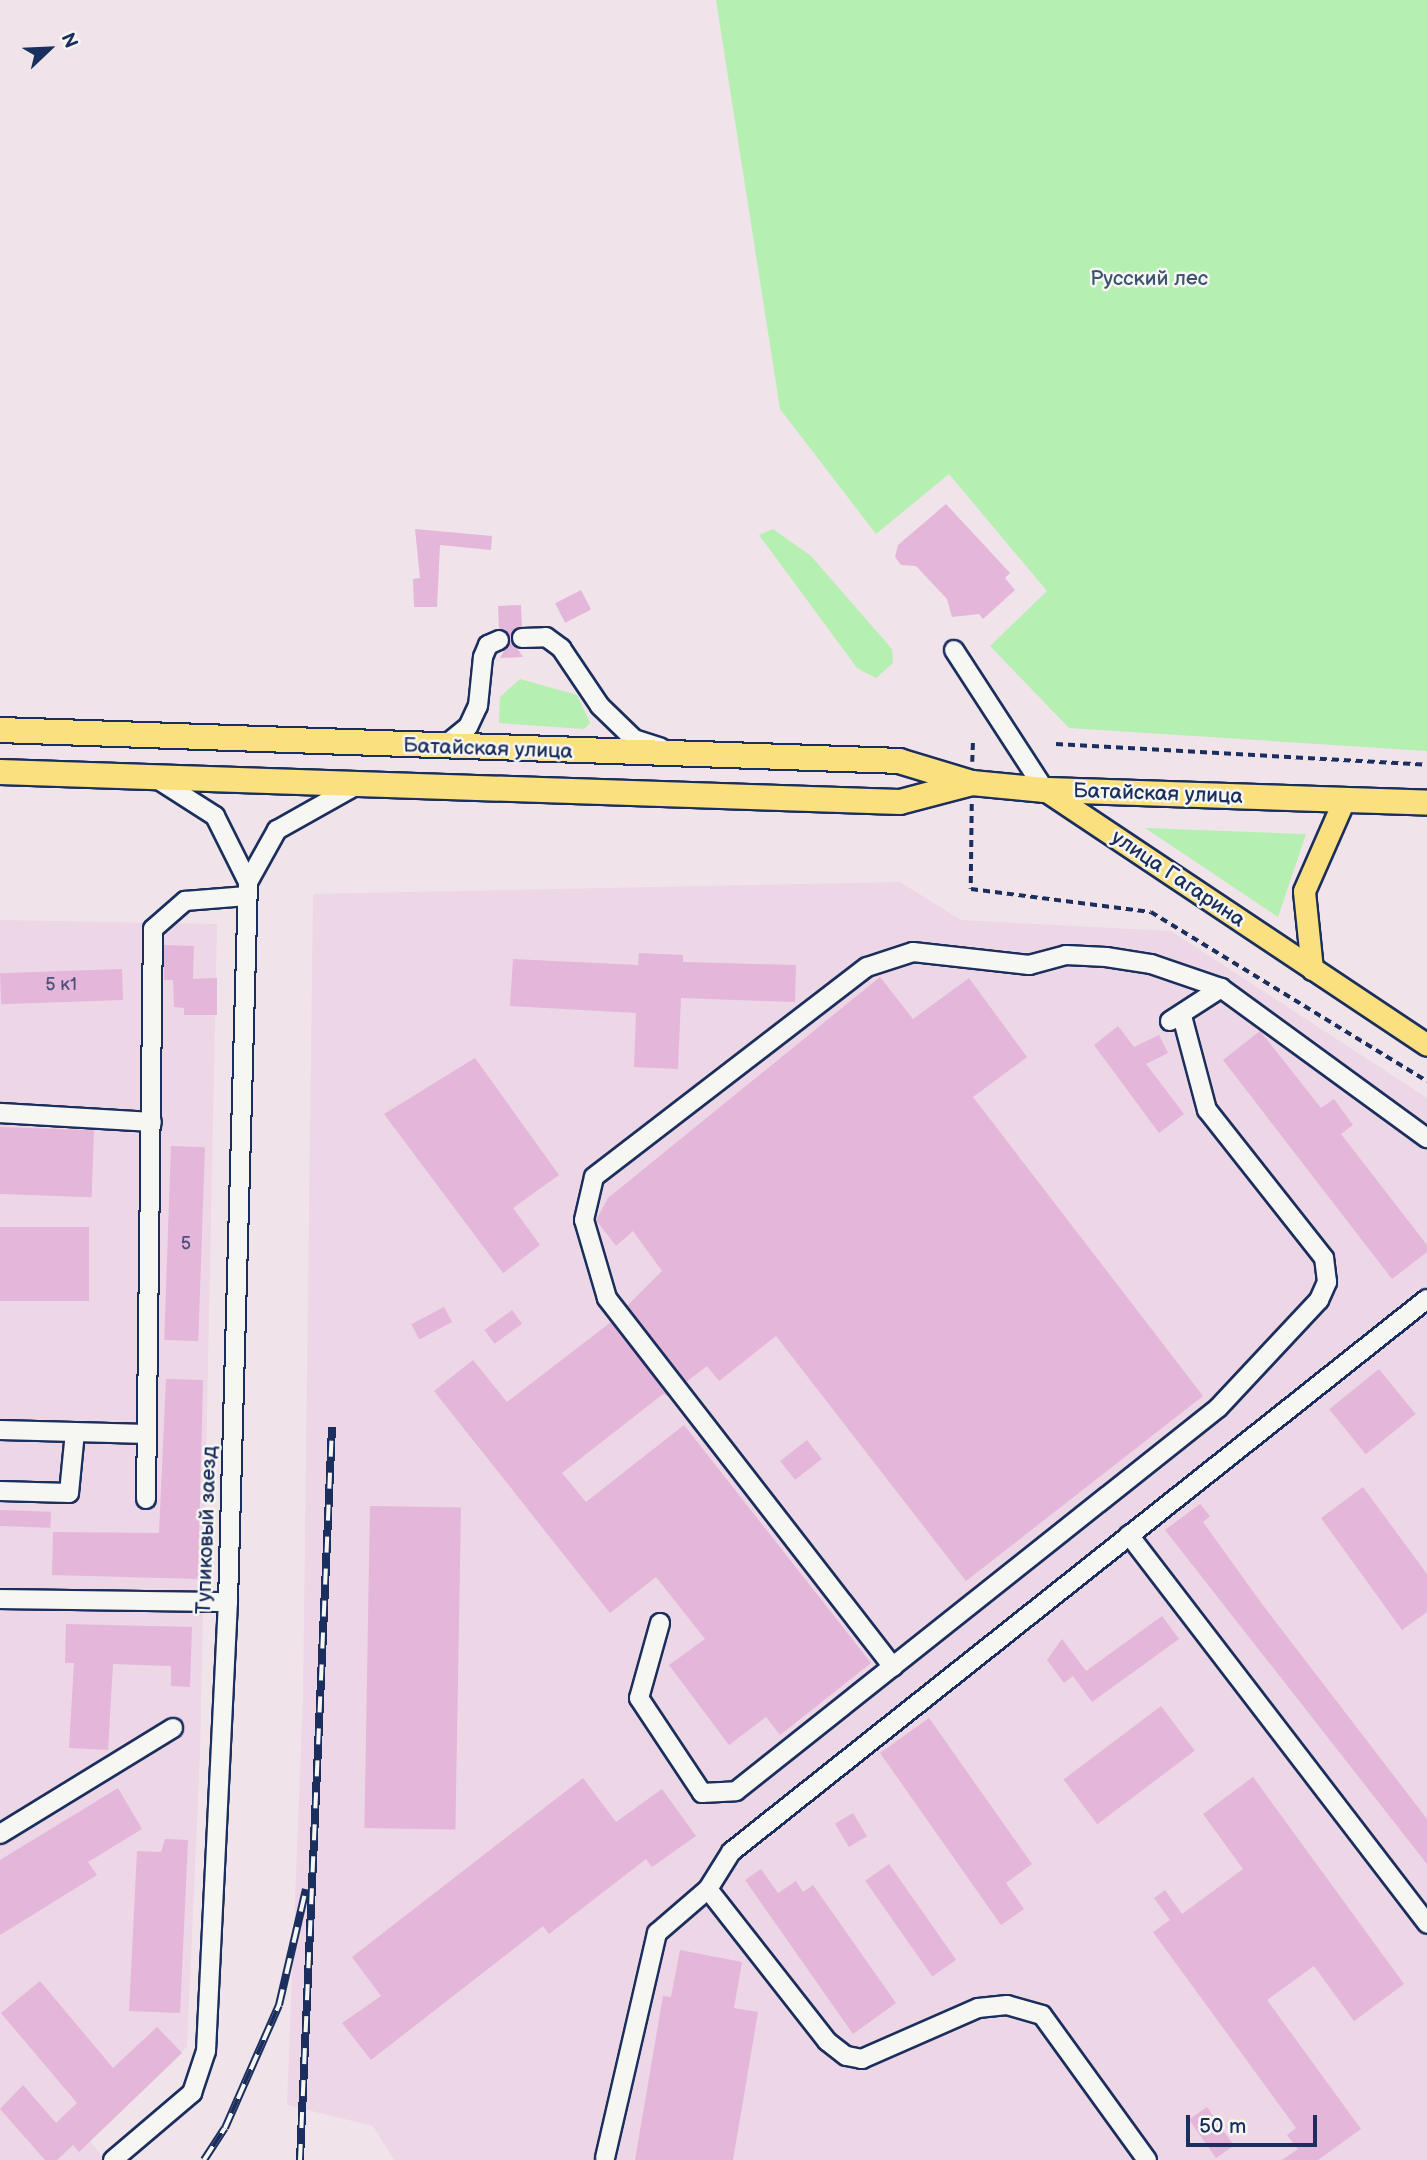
<!DOCTYPE html>
<html>
<head>
<meta charset="utf-8">
<style>
	body { margin:0 }
	#map { position:relative; width:1427px; height:2160px; overflow:hidden; background:#f1e3ea; font-family:"Balsamiq Sans",sans-serif }
	div>[style] { position:absolute }
	.built>* { inset:0; background:#edd6e5 }
	.green>* { inset:0; background:#b6efb2 }
	.building>* { inset:0; background:#e4b6d9; transform-origin:0 0 }
	.path>* { height:3.5px; margin-top:-1.75px; transform-origin:0; background:repeating-linear-gradient(90deg,#1b2f5e 0 7px,transparent 0 12px) }
	.roads { filter:drop-shadow(2px 0 #1b2f5e) drop-shadow(-2px 0 #1b2f5e) drop-shadow(0 2px #1b2f5e) drop-shadow(0 -2px #1b2f5e) }
	.minor>* { height:18px; margin:-9px; padding:0 9px; transform-origin:9px; border-radius:9px; background:#f6f6f2 }
	.major>* { height:21px; margin:-10.5px; padding:0 10.5px; transform-origin:10.5px; border-radius:10.5px; background:#fbe080 }
	.highway>* { height:24px; margin:-12px; padding:0 12px; transform-origin:12px; border-radius:12px; background:#fbe080 }
	.rail>* { height:8px; margin-top:-4px; transform-origin:0; background:repeating-linear-gradient(90deg,#f6f6f2 0 16px,#1b2f5e 0 32px); box-sizing:border-box; border-block:2px solid #1b2f5e }
	span { translate:-50% -50%; white-space:nowrap; text-align:center; line-height:1.15; -webkit-text-stroke:5px #f6f6f2; paint-order:stroke }
	.number-label { font-size:18px; color:#4d517d }
	.number-label span { -webkit-text-stroke-width:0 }
	.park-label { font-size:21px; color:#3a556f }
	.street-label { font-size:21px; color:#1b2f5e }
	.north { position:absolute; left:14px; top:14px; width:70px; height:70px; -webkit-text-stroke:5px #f6f6f2; paint-order:stroke; rotate:67deg; font-size:19px; font-weight:700; line-height:28px; text-align:center; color:#1b2f5e }
	.north::after { content:''; display:block; margin:auto; width:24px; height:32px; background:#1b2f5e; clip-path:polygon(50% 0,100% 100%,50% 72%,0 100%) }
	.scale { position:absolute; left:1186px; top:2115px; width:131px; height:32px; box-sizing:border-box; border:4px solid #1b2f5e; border-top:0; padding-left:9px; font-size:21px; line-height:24px; white-space:nowrap; color:#1b2f5e; -webkit-text-stroke:5px #f6f6f2; paint-order:stroke }
</style>
</head>
<body>
<div id="map">
	<div class="built">
		<i style="clip-path:polygon(900px 882px,961px 920px,1171px 931px,1427px 1098px,1427px 2160px,394px 2160px,373px 2126px,287px 2105px,303px 1698px,313px 894px)"></i>
		<i style="clip-path:polygon(0 920px,217px 924px,200px 1755px,187px 2047px,90px 2141px,105px 2160px,0 2160px)"></i>
	</div>
	<div class="green">
		<i style="clip-path:polygon(716px 0,1427px 0,1427px 751px,1069px 728px,990px 646px,1047px 591px,949px 474px,876px 534px,780px 409px)"></i>
		<i style="clip-path:polygon(773px 529px,811px 556px,892px 649px,893px 663px,876px 678px,857px 668px,759px 535px)"></i>
		<i style="clip-path:polygon(520px 679px,577px 695px,590px 723px,584px 729px,499px 723px,500px 697px)"></i>
		<i style="clip-path:polygon(1145px 828px,1305px 834px,1306px 834px,1278px 917px)"></i>
	</div>
	<div class="building">
		<i style="clip-path:polygon(946px 504px,1010px 573px,1005px 578px,1015px 590px,983px 619px,979px 614px,952px 617px,947px 599px,916px 566px,901px 565px,895px 557px,898px 545px)"></i>
		<i style="clip-path:polygon(415px 529px,492px 536px,491px 550px,440px 545px,437px 607px,414px 607px,413px 579px,420px 578px)"></i>
		<i style="left:581px;top:590px;width:22px;height:29px;rotate:63deg"></i>
		<i style="clip-path:polygon(521px 605px,522px 627px,511px 639px,523px 657px,500px 658px,510px 640px,499px 629px,498px 606px)"></i>
		<i style="clip-path:polygon(164px 945px,194px 946px,193px 979px,217px 978px,217px 1015px,184px 1015px,184px 1008px,174px 1007px,173px 980px,164px 980px)"></i>
		<i style="clip-path:polygon(639px 953px,683px 955px,683px 962px,796px 965px,795px 1002px,681px 998px,678px 1069px,634px 1067px,636px 1013px,510px 1006px,513px 959px,638px 965px)"></i>
		<i style="left:122px;top:969px;width:31px;height:122px;rotate:88deg"></i>
		<i style="clip-path:polygon(880px 977px,913px 1019px,969px 978px,1027px 1057px,973px 1097px,1203px 1396px,966px 1581px,776px 1336px,719px 1381px,707px 1366px,686px 1382px,627px 1306px,662px 1271px,633px 1231px,616px 1246px,596px 1220px,608px 1198px)"></i>
		<i style="clip-path:polygon(1118px 1026px,1134px 1047px,1159px 1035px,1168px 1053px,1146px 1064px,1184px 1114px,1159px 1133px,1094px 1045px)"></i>
		<i style="clip-path:polygon(1260px 1031px,1321px 1108px,1334px 1099px,1353px 1125px,1341px 1134px,1427px 1245px,1427px 1252px,1392px 1279px,1223px 1060px)"></i>
		<i style="clip-path:polygon(475px 1058px,559px 1175px,513px 1208px,540px 1245px,503px 1273px,384px 1114px)"></i>
		<i style="left:0;top:1127px;width:94px;height:67px;rotate:2deg"></i>
		<i style="left:171px;top:1146px;width:34px;height:194px;rotate:2deg"></i>
		<i style="left:0;top:1227px;width:89px;height:74px"></i>
		<i style="left:444px;top:1307px;width:17px;height:37px;rotate:62deg"></i>
		<i style="left:512px;top:1310px;width:17px;height:34px;rotate:54deg"></i>
		<i style="clip-path:polygon(611px 1322px,669px 1396px,663px 1394px,562px 1473px,586px 1502px,684px 1425px,871px 1663px,780px 1735px,766px 1717px,729px 1745px,669px 1665px,705px 1639px,656px 1577px,610px 1613px,434px 1391px,473px 1360px,507px 1402px)"></i>
		<i style="left:1379px;top:1369px;width:58px;height:64px;rotate:51deg"></i>
		<i style="clip-path:polygon(166px 1379px,203px 1380px,198px 1579px,52px 1575px,53px 1532px,159px 1533px)"></i>
		<i style="left:807px;top:1440px;width:24px;height:34px;rotate:52deg"></i>
		<i style="clip-path:polygon(1363px 1487px,1427px 1574px,1427px 1612px,1402px 1630px,1321px 1518px)"></i>
		<i style="clip-path:polygon(1200px 1504px,1210px 1516px,1203px 1522px,1262px 1604px,1427px 1819px,1427px 1864px,1165px 1530px)"></i>
		<i style="left:370px;top:1506px;width:91px;height:322px;rotate:1deg"></i>
		<i style="left:0;top:1510px;width:51px;height:16px;rotate:2deg"></i>
		<i style="clip-path:polygon(1162px 1616px,1179px 1639px,1092px 1702px,1073px 1676px,1064px 1683px,1047px 1660px,1062px 1639px,1086px 1671px)"></i>
		<i style="clip-path:polygon(66px 1624px,192px 1627px,190px 1687px,171px 1686px,171px 1666px,113px 1664px,108px 1750px,69px 1748px,74px 1663px,65px 1663px)"></i>
		<i style="left:1161px;top:1706px;width:56px;height:122px;rotate:53deg"></i>
		<i style="clip-path:polygon(929px 1718px,1032px 1864px,1006px 1883px,1024px 1909px,1001px 1925px,880px 1753px)"></i>
		<i style="clip-path:polygon(1253px 1777px,1404px 1984px,1354px 2021px,1314px 1966px,1267px 2000px,1361px 2129px,1318px 2160px,1282px 2160px,1298px 2149px,1287px 2135px,1296px 2128px,1153px 1932px,1170px 1920px,1154px 1898px,1165px 1890px,1182px 1914px,1243px 1869px,1203px 1814px)"></i>
		<i style="clip-path:polygon(583px 1778px,616px 1822px,662px 1789px,696px 1836px,652px 1867px,646px 1859px,549px 1934px,543px 1926px,371px 2060px,342px 2023px,381px 1996px,352px 1957px)"></i>
		<i style="clip-path:polygon(118px 1788px,142px 1829px,88px 1862px,97px 1875px,0 1935px,0 1860px)"></i>
		<i style="left:853px;top:1813px;width:27px;height:21px;rotate:59deg"></i>
		<i style="clip-path:polygon(165px 1839px,188px 1840px,180px 2013px,129px 2011px,137px 1851px,161px 1852px)"></i>
		<i style="left:889px;top:1864px;width:117px;height:29px;rotate:55deg"></i>
		<i style="clip-path:polygon(761px 1869px,778px 1893px,796px 1881px,803px 1892px,813px 1885px,896px 2003px,853px 2034px,745px 1880px)"></i>
		<i style="clip-path:polygon(680px 1950px,742px 1962px,734px 2008px,758px 2012px,733px 2160px,635px 2160px,663px 1996px,671px 1997px)"></i>
		<i style="clip-path:polygon(40px 1981px,113px 2068px,157px 2027px,182px 2053px,79px 2152px,73px 2145px,57px 2160px,45px 2160px,0 2109px,23px 2085px,56px 2123px,77px 2103px,1px 2013px)"></i>
		<i style="left:1207px;top:2107px;width:47px;height:22px;rotate:55deg"></i>
	</div>
	<div class="path">
		<i style="left:1056px;top:744px;width:372px;rotate:3.2deg"></i>
		<i style="left:972px;top:762px;width:23px;rotate:-88deg"></i>
		<i style="left:972px;top:804px;width:85px;rotate:90.7deg"></i>
		<i style="left:971px;top:889px;width:181px;rotate:7.3deg"></i>
		<i style="left:1151px;top:912px;width:324px;rotate:31.5deg"></i>
	</div>
	<div class="roads">
		<div class="minor">
			<i style="left:522px;top:638px;width:24px;rotate:-2deg"></i>
			<i style="left:546px;top:637px;width:19px;rotate:36deg"></i>
			<i style="left:561px;top:648px;width:70px;rotate:56.1deg"></i>
			<i style="left:600px;top:706px;width:47px;rotate:44.1deg"></i>
			<i style="left:634px;top:739px;width:28px;rotate:18deg"></i>
			<i style="left:954px;top:650px;width:167px;rotate:57deg"></i>
			<i style="left:443px;top:747px;width:32px;rotate:-39deg"></i>
			<i style="left:468px;top:727px;width:23px;rotate:-65deg"></i>
			<i style="left:478px;top:706px;width:49px;rotate:-84.2deg"></i>
			<i style="left:483px;top:657px;width:13px;rotate:-67deg"></i>
			<i style="left:488px;top:645px;width:12px;rotate:-24deg"></i>
			<i style="left:157px;top:779px;width:69px;rotate:32.5deg"></i>
			<i style="left:215px;top:816px;width:74px;rotate:63.4deg"></i>
			<i style="left:1170px;top:1021px;width:61px;rotate:-32.9deg"></i>
			<i style="left:1221px;top:988px;width:255px;rotate:36.1deg"></i>
			<i style="left:0;top:1113px;width:152px;rotate:3.4deg"></i>
			<i style="left:0;top:1430px;width:75px;rotate:1.5deg"></i>
			<i style="left:0;top:1491px;width:69px;rotate:1.7deg"></i>
			<i style="left:69px;top:1493px;width:61px;rotate:-84.4deg"></i>
			<i style="left:75px;top:1432px;width:72px;rotate:1.6deg"></i>
			<i style="left:146px;top:1499px;width:570px;rotate:-89.3deg"></i>
			<i style="left:153px;top:929px;width:43px;rotate:-41.2deg"></i>
			<i style="left:185px;top:901px;width:62px;rotate:-4.6deg"></i>
			<i style="left:1129px;top:1535px;width:490px;rotate:52.5deg"></i>
			<i style="left:0;top:1599px;width:228px;rotate:0.8deg"></i>
			<i style="left:660px;top:1623px;width:78px;rotate:105.6deg"></i>
			<i style="left:639px;top:1698px;width:114px;rotate:56.4deg"></i>
			<i style="left:702px;top:1793px;width:34px;rotate:-3deg"></i>
			<i style="left:736px;top:1791px;width:616px;rotate:-38.47deg"></i>
			<i style="left:1218px;top:1408px;width:148px;rotate:-46.9deg"></i>
			<i style="left:1319px;top:1300px;width:20px;rotate:-66deg"></i>
			<i style="left:1327px;top:1282px;width:24px;rotate:-97deg"></i>
			<i style="left:1324px;top:1258px;width:189px;rotate:-128.3deg"></i>
			<i style="left:1207px;top:1110px;width:97px;rotate:-104.9deg"></i>
			<i style="left:893px;top:1667px;width:467px;rotate:-127.8deg"></i>
			<i style="left:607px;top:1298px;width:81px;rotate:-106.4deg"></i>
			<i style="left:584px;top:1220px;width:44px;rotate:-76.9deg"></i>
			<i style="left:594px;top:1177px;width:344px;rotate:-37.6deg"></i>
			<i style="left:867px;top:967px;width:48px;rotate:-18.1deg"></i>
			<i style="left:913px;top:952px;width:117px;rotate:6.4deg"></i>
			<i style="left:1029px;top:965px;width:38px;rotate:-15deg"></i>
			<i style="left:1066px;top:955px;width:40px;rotate:2.9deg"></i>
			<i style="left:1106px;top:957px;width:46px;rotate:8.8deg"></i>
			<i style="left:1151px;top:964px;width:74px;rotate:18.9deg"></i>
			<i style="left:0;top:1834px;width:203px;rotate:-31.5deg"></i>
			<i style="left:605px;top:2158px;width:231px;rotate:-77deg"></i>
			<i style="left:657px;top:1933px;width:67px;rotate:-40.8deg"></i>
			<i style="left:113px;top:2160px;width:104px;rotate:-40.3deg"></i>
			<i style="left:192px;top:2093px;width:44px;rotate:-71.6deg"></i>
			<i style="left:206px;top:2051px;width:450px;rotate:-87.2deg"></i>
			<i style="left:228px;top:1602px;width:720px;rotate:-88.41deg"></i>
			<i style="left:248px;top:882px;width:60px;rotate:-60.9deg"></i>
			<i style="left:277px;top:830px;width:90px;rotate:-29.4deg"></i>
			<i style="left:1147px;top:2160px;width:179px;rotate:-125.9deg"></i>
			<i style="left:1042px;top:2015px;width:36px;rotate:-164deg"></i>
			<i style="left:1007px;top:2005px;width:29px;rotate:174deg"></i>
			<i style="left:978px;top:2008px;width:127px;rotate:156.3deg"></i>
			<i style="left:862px;top:2059px;width:16px;rotate:-169deg"></i>
			<i style="left:846px;top:2056px;width:24px;rotate:-142deg"></i>
			<i style="left:827px;top:2041px;width:193px;rotate:-128.1deg"></i>
			<i style="left:708px;top:1889px;width:44px;rotate:-58.1deg"></i>
			<i style="left:731px;top:1852px;width:889px;rotate:-38.47deg"></i>
		</div>
		<div class="major">
			<i style="left:1045px;top:790px;width:459px;rotate:33.7deg"></i>
			<i style="left:1312px;top:969px;width:78px;rotate:-95.9deg"></i>
			<i style="left:1304px;top:891px;width:97px;rotate:-66.3deg"></i>
		</div>
		<div class="highway">
			<i style="left:0;top:730px;width:900px;rotate:1.97deg"></i>
			<i style="left:899px;top:761px;width:76px;rotate:16.8deg"></i>
			<i style="left:972px;top:783px;width:73px;rotate:5.5deg"></i>
			<i style="left:1045px;top:790px;width:382px;rotate:1.9deg"></i>
			<i style="left:0;top:772px;width:900px;rotate:1.91deg"></i>
			<i style="left:900px;top:802px;width:74px;rotate:-14.8deg"></i>
		</div>
	</div>
	<div class="rail">
		<i style="left:204px;top:2160px;width:38px;rotate:-57deg"></i>
		<i style="left:225px;top:2128px;width:134px;rotate:-66.3deg"></i>
		<i style="left:279px;top:2005px;width:119px;rotate:-76.9deg"></i>
		<i style="left:300px;top:2160px;width:734px;rotate:-87.5deg"></i>
	</div>
	<div class="number-label">
		<span style="left:61px;top:985px">5 к1</span>
		<span style="left:186px;top:1244px">5</span>
	</div>
	<div class="park-label">
		<span style="left:1149px;top:279px">Русский лес</span>
	</div>
	<div class="street-label">
		<span style="left:488px;top:749px;rotate:2deg">Батайская улица</span>
		<span style="left:1158px;top:794px;rotate:2deg">Батайская улица</span>
		<span style="left:1178px;top:879px;rotate:34deg">улица Гагарина</span>
		<span style="left:207px;top:1530px;rotate:-88deg">Тупиковый заезд</span>
	</div>
	<div class="north">N</div>
	<div class="scale">50 m</div>
</div>
</body>
</html>
